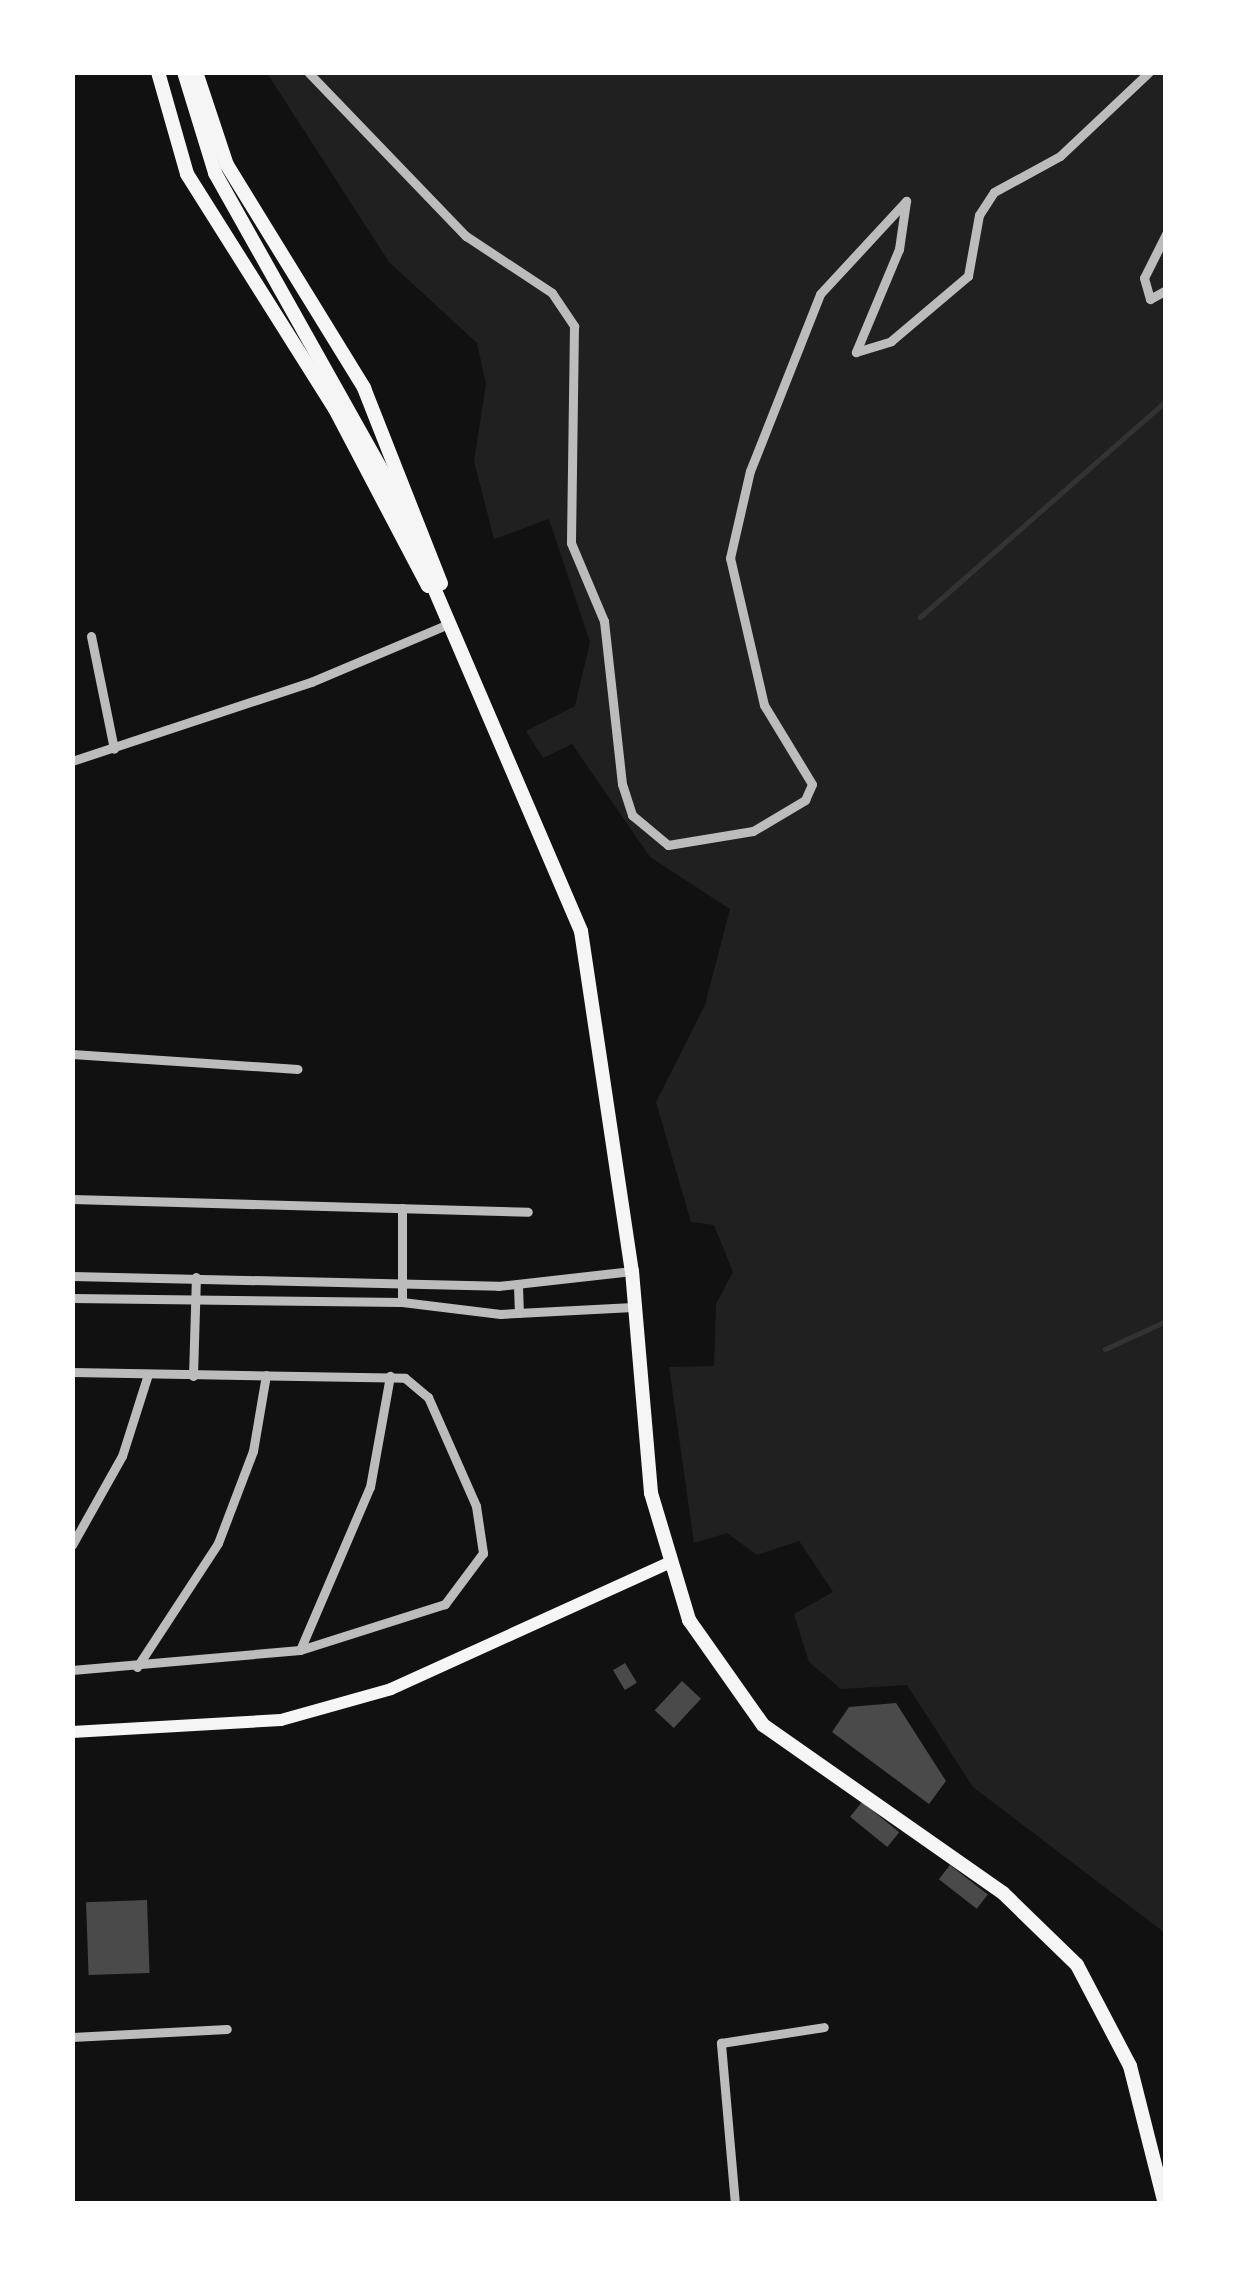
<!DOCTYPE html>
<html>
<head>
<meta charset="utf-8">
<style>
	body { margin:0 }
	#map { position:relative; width:1238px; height:2276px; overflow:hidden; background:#111; font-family:"IBM Plex Serif",serif }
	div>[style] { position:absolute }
	.green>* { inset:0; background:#202020 }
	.stream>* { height:5px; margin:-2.5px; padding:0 2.5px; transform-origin:2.5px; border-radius:2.5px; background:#333 }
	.building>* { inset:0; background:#4a4a4a; transform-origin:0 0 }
	.minor>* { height:9px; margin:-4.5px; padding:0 4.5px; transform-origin:4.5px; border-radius:4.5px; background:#bcbcbc }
	.secondary>* { height:12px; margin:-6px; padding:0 6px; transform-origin:6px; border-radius:6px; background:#f5f5f5 }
	.primary>* { height:14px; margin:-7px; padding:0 7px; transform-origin:7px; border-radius:7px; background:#f5f5f5 }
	span { translate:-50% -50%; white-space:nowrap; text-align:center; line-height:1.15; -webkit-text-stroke:10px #fff; paint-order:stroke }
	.frame { position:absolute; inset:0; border:75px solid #fff; pointer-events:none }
</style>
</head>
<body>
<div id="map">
	<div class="green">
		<i style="clip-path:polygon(267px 73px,1165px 73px,1165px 1933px,973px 1787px,907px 1685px,841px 1689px,809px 1662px,794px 1614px,833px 1592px,799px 1541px,757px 1555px,727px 1533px,694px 1543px,669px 1367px,714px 1366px,716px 1304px,733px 1272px,714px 1225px,691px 1222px,656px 1102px,705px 1005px,730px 909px,650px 857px,572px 744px,543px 758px,526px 731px,575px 706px,590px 642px,549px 519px,494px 539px,474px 461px,486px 384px,477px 343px,389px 262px)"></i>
	</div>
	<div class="stream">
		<i style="left:920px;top:617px;width:327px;rotate:-41.3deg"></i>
		<i style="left:1105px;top:1349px;width:67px;rotate:-24.7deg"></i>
	</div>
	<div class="building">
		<i style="left:625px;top:1663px;width:23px;height:14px;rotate:59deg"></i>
		<i style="left:682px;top:1681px;width:26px;height:40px;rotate:43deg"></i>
		<i style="clip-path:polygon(896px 1703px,946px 1781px,929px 1804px,832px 1732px,849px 1707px)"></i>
		<i style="left:862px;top:1802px;width:48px;height:19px;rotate:39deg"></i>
		<i style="left:950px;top:1865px;width:48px;height:18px;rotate:38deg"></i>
		<i style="left:147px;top:1900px;width:73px;height:61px;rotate:88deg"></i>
	</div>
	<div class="minor">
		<i style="left:308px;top:72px;width:228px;rotate:46.1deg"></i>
		<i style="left:466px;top:236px;width:103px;rotate:33.5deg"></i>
		<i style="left:552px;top:293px;width:40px;rotate:56deg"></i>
		<i style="left:574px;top:326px;width:217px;rotate:90.8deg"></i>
		<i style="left:571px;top:543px;width:85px;rotate:67.1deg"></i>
		<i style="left:604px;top:621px;width:164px;rotate:83.7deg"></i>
		<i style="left:622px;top:784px;width:33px;rotate:72deg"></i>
		<i style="left:632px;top:815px;width:47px;rotate:39.8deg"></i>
		<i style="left:668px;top:845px;width:86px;rotate:-9.4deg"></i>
		<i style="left:753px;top:831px;width:61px;rotate:-30.8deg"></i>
		<i style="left:805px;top:800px;width:17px;rotate:-66deg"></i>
		<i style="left:812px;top:784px;width:92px;rotate:-121.3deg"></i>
		<i style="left:764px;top:705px;width:151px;rotate:-103deg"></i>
		<i style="left:730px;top:558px;width:89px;rotate:-77.1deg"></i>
		<i style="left:750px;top:471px;width:190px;rotate:-68.4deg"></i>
		<i style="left:820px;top:294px;width:127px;rotate:-47.2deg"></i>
		<i style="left:906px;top:201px;width:49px;rotate:98.3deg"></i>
		<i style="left:899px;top:249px;width:112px;rotate:112.7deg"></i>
		<i style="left:856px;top:352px;width:37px;rotate:-17deg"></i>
		<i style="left:891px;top:341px;width:101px;rotate:-40.2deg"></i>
		<i style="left:968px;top:276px;width:62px;rotate:-79.8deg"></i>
		<i style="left:979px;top:215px;width:27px;rotate:-57deg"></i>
		<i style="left:994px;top:192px;width:75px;rotate:-28.6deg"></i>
		<i style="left:1060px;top:156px;width:122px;rotate:-43.3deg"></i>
		<i style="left:1166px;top:234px;width:49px;rotate:116.6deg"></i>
		<i style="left:1144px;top:278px;width:22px;rotate:74deg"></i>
		<i style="left:1150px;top:299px;width:18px;rotate:-29deg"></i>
		<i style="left:91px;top:636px;width:115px;rotate:78.5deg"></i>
		<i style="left:72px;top:761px;width:252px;rotate:-18.3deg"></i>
		<i style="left:311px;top:682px;width:152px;rotate:-22.9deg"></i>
		<i style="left:72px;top:1054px;width:226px;rotate:3.8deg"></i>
		<i style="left:72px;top:1199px;width:456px;rotate:1.6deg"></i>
		<i style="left:72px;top:1276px;width:426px;rotate:1.3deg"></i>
		<i style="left:498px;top:1286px;width:135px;rotate:-6.4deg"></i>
		<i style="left:518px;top:1286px;width:27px;rotate:88deg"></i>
		<i style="left:72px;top:1298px;width:330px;rotate:0.7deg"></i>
		<i style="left:402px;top:1302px;width:99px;rotate:7deg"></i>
		<i style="left:500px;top:1314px;width:133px;rotate:-3deg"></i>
		<i style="left:402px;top:1302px;width:94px;rotate:-90deg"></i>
		<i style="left:72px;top:1372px;width:333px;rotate:1deg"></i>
		<i style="left:405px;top:1378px;width:30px;rotate:40deg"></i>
		<i style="left:428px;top:1397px;width:119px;rotate:66.2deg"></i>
		<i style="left:476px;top:1506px;width:48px;rotate:81.5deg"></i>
		<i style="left:483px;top:1553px;width:64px;rotate:126.7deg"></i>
		<i style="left:445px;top:1604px;width:152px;rotate:162.4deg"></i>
		<i style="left:300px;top:1650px;width:229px;rotate:175deg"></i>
		<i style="left:193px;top:1376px;width:99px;rotate:-88.3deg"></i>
		<i style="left:72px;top:1545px;width:102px;rotate:-60.7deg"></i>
		<i style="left:122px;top:1456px;width:86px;rotate:-72.4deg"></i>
		<i style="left:300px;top:1650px;width:177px;rotate:-66.8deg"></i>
		<i style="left:370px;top:1487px;width:113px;rotate:-79.8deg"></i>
		<i style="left:137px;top:1667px;width:148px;rotate:-56.8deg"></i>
		<i style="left:218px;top:1543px;width:98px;rotate:-69.2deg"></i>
		<i style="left:253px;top:1451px;width:77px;rotate:-80.3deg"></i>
		<i style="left:72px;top:2037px;width:155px;rotate:-3deg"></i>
		<i style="left:735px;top:2204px;width:162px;rotate:-95deg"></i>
		<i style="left:721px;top:2043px;width:104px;rotate:-8.8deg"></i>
	</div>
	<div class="secondary">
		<i style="left:72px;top:1732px;width:209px;rotate:-3.3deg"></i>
		<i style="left:281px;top:1720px;width:114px;rotate:-15.7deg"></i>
		<i style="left:391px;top:1689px;width:303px;rotate:-24.4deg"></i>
	</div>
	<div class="primary">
		<i style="left:158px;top:72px;width:106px;rotate:74.1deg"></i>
		<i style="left:187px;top:174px;width:278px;rotate:57.8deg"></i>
		<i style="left:335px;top:409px;width:200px;rotate:62.3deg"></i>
		<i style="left:184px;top:72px;width:106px;rotate:72.9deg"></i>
		<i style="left:215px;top:173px;width:355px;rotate:60.7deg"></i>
		<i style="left:389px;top:483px;width:487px;rotate:66.8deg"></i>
		<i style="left:581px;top:931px;width:344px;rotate:81.5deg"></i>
		<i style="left:632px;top:1271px;width:223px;rotate:85.1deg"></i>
		<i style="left:651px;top:1493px;width:133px;rotate:73.3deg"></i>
		<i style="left:689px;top:1620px;width:128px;rotate:54.8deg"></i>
		<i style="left:763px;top:1725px;width:293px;rotate:35deg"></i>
		<i style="left:1003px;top:1893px;width:103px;rotate:44.2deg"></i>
		<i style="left:1077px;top:1965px;width:114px;rotate:62.3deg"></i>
		<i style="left:1130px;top:2066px;width:142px;rotate:75.8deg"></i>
		<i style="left:196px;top:72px;width:98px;rotate:71.6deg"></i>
		<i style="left:227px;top:165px;width:262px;rotate:58.4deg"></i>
		<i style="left:364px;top:388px;width:210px;rotate:68.5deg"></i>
	</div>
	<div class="frame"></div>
</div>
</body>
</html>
